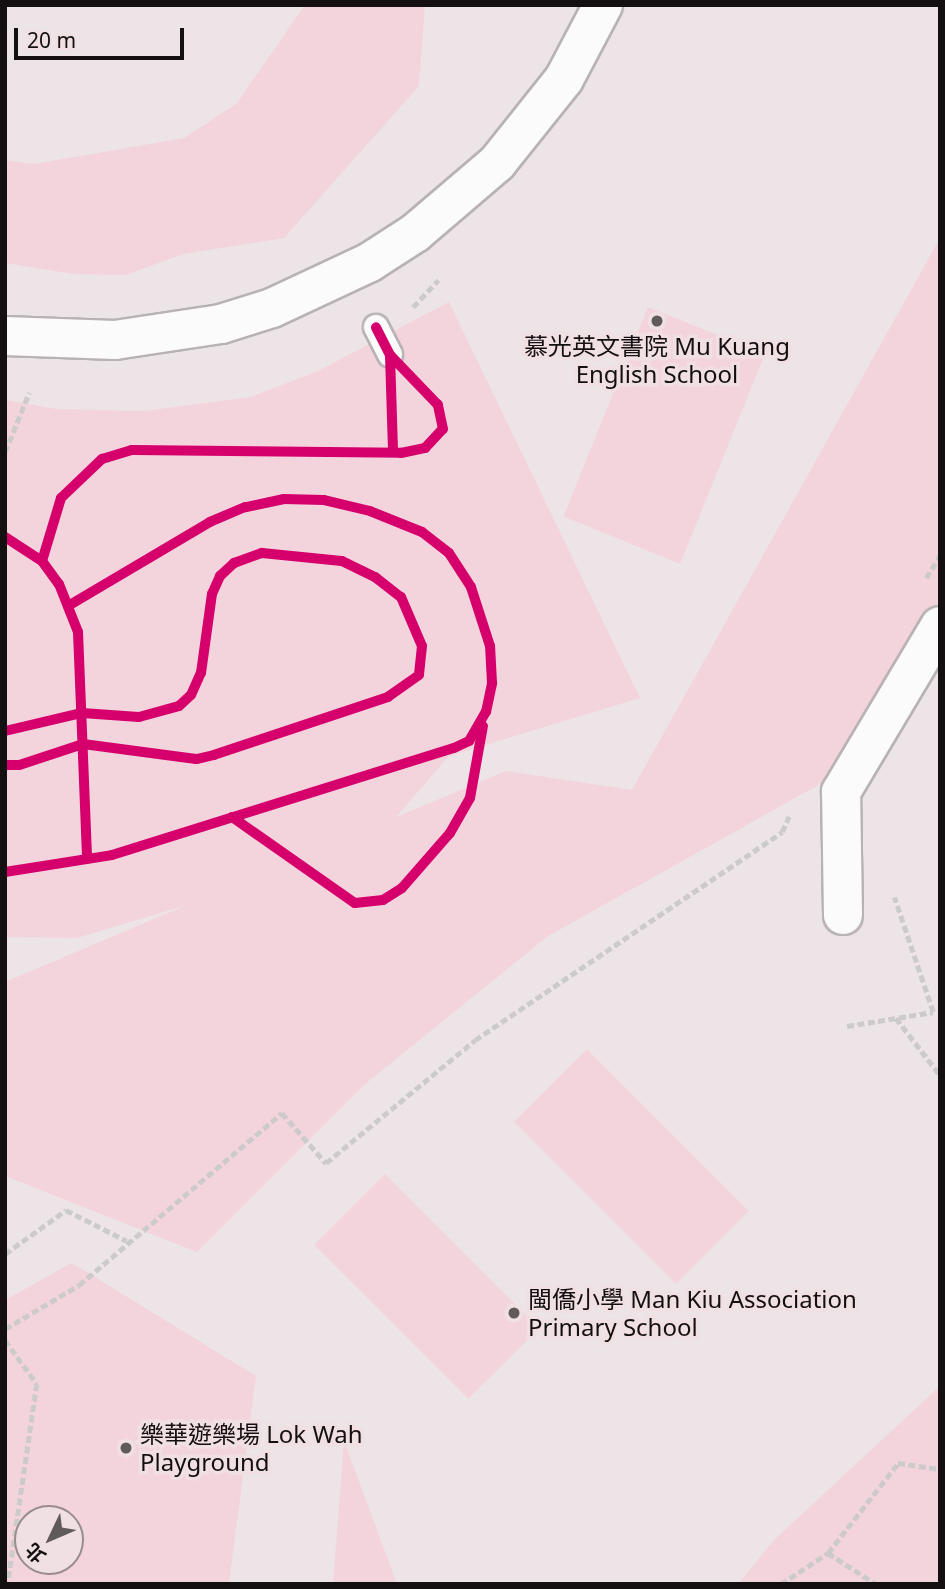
<!DOCTYPE html>
<html>
<head>
<meta charset="utf-8">
<style>
	body { margin:0 }
	#map { position:relative; width:945px; height:1589px; overflow:hidden; background:#ece4e6; font-family:"Noto Sans","Noto Sans TC",sans-serif }
	div>[style] { position:absolute }
	.green>* { inset:0; background:#f4d4dc; transform-origin:0 0 }
	.path>* { height:4.5px; margin-top:-2.25px; transform-origin:0; background:repeating-linear-gradient(90deg,#cdcacc 0 7px,transparent 0 10.5px) }
	.roads { filter:drop-shadow(2px 0 #b8b2b4) drop-shadow(-2px 0 #b8b2b4) drop-shadow(0 2px #b8b2b4) drop-shadow(0 -2px #b8b2b4) }
	.lane>* { height:24px; margin:-12px; padding:0 12px; transform-origin:12px; border-radius:12px; background:#fcfbfb }
	.street>* { height:38px; margin:-19px; padding:0 19px; transform-origin:19px; border-radius:19px; background:#fcfbfb }
	.secondary>* { height:38px; margin:-19px; padding:0 19px; transform-origin:19px; border-radius:19px; background:#fcfbfb }
	.cycleway>* { height:10px; margin:-5px; padding:0 5px; transform-origin:5px; border-radius:5px; background:#d6006c }
	.dots>* { width:19px; height:19px; translate:-50% -50%; box-sizing:border-box; border:4px solid #f0e0e4; border-radius:50% }
	span { translate:-50% -50%; white-space:nowrap; text-align:center; line-height:1.15; -webkit-text-stroke:7px #f0e0e4; paint-order:stroke }
	.poi-label { font-size:24px; color:#140f10 }
	.left { translate:0 -50%; text-align:left }
	.frame { position:absolute; inset:0; border:7px solid #140f10; pointer-events:none }
	.north { position:absolute; left:14px; top:1505px; width:70px; height:70px; box-sizing:border-box; background:#f0e0e4; border:2px solid #988c8f; border-radius:50%; rotate:226deg; font-size:19px; font-weight:700; line-height:28px; text-align:center; color:#140f10 }
	.north::after { content:''; display:block; margin:auto; width:24px; height:32px; background:#605a5b; clip-path:polygon(50% 0,100% 100%,50% 72%,0 100%) }
	.scale { position:absolute; left:14px; top:28px; width:170px; height:32px; box-sizing:border-box; border:4px solid #140f10; border-top:0; padding-left:9px; font-size:21px; line-height:24px; white-space:nowrap; color:#140f10; -webkit-text-stroke:5px #f0e0e4; paint-order:stroke }
</style>
</head>
<body>
<div id="map">
	<div class="green">
		<i style="clip-path:polygon(305px 5px,425px 5px,419px 86px,284px 238px,183px 254px,126px 275px,73px 274px,5px 263px,5px 160px,34px 164px,184px 138px,237px 103px)"></i>
		<i style="clip-path:polygon(940px 238px,940px 600px,831px 778px,548px 936px,364px 1085px,197px 1252px,5px 1176px,5px 982px,187px 905px,77px 938px,5px 937px,5px 400px,57px 409px,144px 411px,251px 397px,318px 371px,449px 302px,640px 698px,449px 756px,396px 817px,506px 771px,632px 790px)"></i>
		<i style="left:648px;top:307px;width:126px;height:226px;rotate:22deg"></i>
		<i style="left:587px;top:1049px;width:229px;height:103px;rotate:45deg"></i>
		<i style="left:385px;top:1174px;width:218px;height:100px;rotate:45deg"></i>
		<i style="clip-path:polygon(evenodd,72px 1263px,256px 1376px,229px 1584px,5px 1584px,5px 1300px,72px 1263px,28px 1519px,70px 1519px,70px 1561px,28px 1561px,28px 1519px)"></i>
		<i style="clip-path:polygon(940px 1386px,940px 1584px,738px 1584px,774px 1540px)"></i>
		<i style="clip-path:polygon(344px 1441px,397px 1584px,333px 1584px)"></i>
	</div>
	<div class="path">
		<i style="left:413px;top:307px;width:37px;rotate:-47deg"></i>
		<i style="left:5px;top:452px;width:64px;rotate:-67.9deg"></i>
		<i style="left:926px;top:578px;width:26px;rotate:-58deg"></i>
		<i style="left:896px;top:1018px;width:72px;rotate:52.3deg"></i>
		<i style="left:847px;top:1026px;width:87px;rotate:-9.2deg"></i>
		<i style="left:933px;top:1012px;width:121px;rotate:-108.7deg"></i>
		<i style="left:5px;top:1254px;width:75px;rotate:-35.8deg"></i>
		<i style="left:66px;top:1210px;width:68px;rotate:26.9deg"></i>
		<i style="left:5px;top:1329px;width:86px;rotate:-30.7deg"></i>
		<i style="left:79px;top:1285px;width:266px;rotate:-40.3deg"></i>
		<i style="left:282px;top:1113px;width:67px;rotate:48.7deg"></i>
		<i style="left:326px;top:1163px;width:193px;rotate:-39.5deg"></i>
		<i style="left:475px;top:1040px;width:371px;rotate:-34.1deg"></i>
		<i style="left:782px;top:832px;width:17px;rotate:-66deg"></i>
		<i style="left:5px;top:1340px;width:54px;rotate:54deg"></i>
		<i style="left:37px;top:1384px;width:202px;rotate:98.3deg"></i>
		<i style="left:828px;top:1553px;width:114px;rotate:-52.1deg"></i>
		<i style="left:898px;top:1463px;width:42px;rotate:8.1deg"></i>
		<i style="left:781px;top:1584px;width:56px;rotate:-33.4deg"></i>
		<i style="left:828px;top:1553px;width:57px;rotate:32.9deg"></i>
	</div>
	<div class="roads">
		<div class="lane">
			<i style="left:376px;top:327px;width:31px;rotate:63deg"></i>
		</div>
		<div class="street">
			<i style="left:843px;top:915px;width:123px;rotate:-90.9deg"></i>
			<i style="left:841px;top:792px;width:193px;rotate:-59.2deg"></i>
		</div>
		<div class="secondary">
			<i style="left:5px;top:336px;width:110px;rotate:2.1deg"></i>
			<i style="left:115px;top:340px;width:107px;rotate:-8.6deg"></i>
			<i style="left:221px;top:324px;width:53px;rotate:-17.4deg"></i>
			<i style="left:272px;top:308px;width:108px;rotate:-25.1deg"></i>
			<i style="left:370px;top:262px;width:54px;rotate:-32.8deg"></i>
			<i style="left:415px;top:233px;width:108px;rotate:-40.5deg"></i>
			<i style="left:497px;top:163px;width:107px;rotate:-51.4deg"></i>
			<i style="left:564px;top:79px;width:84px;rotate:-62.2deg"></i>
		</div>
	</div>
	<div class="cycleway">
		<i style="left:390px;top:355px;width:97px;rotate:88.2deg"></i>
		<i style="left:5px;top:537px;width:44px;rotate:33deg"></i>
		<i style="left:42px;top:561px;width:29px;rotate:54deg"></i>
		<i style="left:59px;top:584px;width:52px;rotate:68.4deg"></i>
		<i style="left:78px;top:632px;width:227px;rotate:87.7deg"></i>
		<i style="left:42px;top:561px;width:66px;rotate:-73.2deg"></i>
		<i style="left:61px;top:498px;width:57px;rotate:-43.6deg"></i>
		<i style="left:102px;top:459px;width:31px;rotate:-17deg"></i>
		<i style="left:132px;top:450px;width:269px;rotate:0.6deg"></i>
		<i style="left:401px;top:453px;width:25px;rotate:-12deg"></i>
		<i style="left:425px;top:448px;width:26px;rotate:-47deg"></i>
		<i style="left:443px;top:429px;width:25px;rotate:-102deg"></i>
		<i style="left:438px;top:405px;width:69px;rotate:-133.8deg"></i>
		<i style="left:390px;top:355px;width:31px;rotate:-117deg"></i>
		<i style="left:5px;top:731px;width:79px;rotate:-13.2deg"></i>
		<i style="left:82px;top:713px;width:57px;rotate:4deg"></i>
		<i style="left:139px;top:717px;width:41px;rotate:-15.4deg"></i>
		<i style="left:179px;top:706px;width:16px;rotate:-43deg"></i>
		<i style="left:191px;top:695px;width:24px;rotate:-66deg"></i>
		<i style="left:201px;top:673px;width:80px;rotate:-82.1deg"></i>
		<i style="left:212px;top:594px;width:20px;rotate:-66deg"></i>
		<i style="left:220px;top:576px;width:19px;rotate:-43deg"></i>
		<i style="left:234px;top:563px;width:30px;rotate:-20deg"></i>
		<i style="left:262px;top:553px;width:80px;rotate:5.7deg"></i>
		<i style="left:342px;top:561px;width:37px;rotate:26deg"></i>
		<i style="left:375px;top:577px;width:33px;rotate:38deg"></i>
		<i style="left:401px;top:597px;width:53px;rotate:66.8deg"></i>
		<i style="left:422px;top:646px;width:29px;rotate:96deg"></i>
		<i style="left:419px;top:675px;width:38px;rotate:145deg"></i>
		<i style="left:388px;top:697px;width:183px;rotate:161.6deg"></i>
		<i style="left:214px;top:755px;width:18px;rotate:167deg"></i>
		<i style="left:196px;top:759px;width:114px;rotate:-172.4deg"></i>
		<i style="left:83px;top:744px;width:67px;rotate:161.8deg"></i>
		<i style="left:19px;top:765px;width:14px;rotate:180deg"></i>
		<i style="left:232px;top:817px;width:150px;rotate:35deg"></i>
		<i style="left:355px;top:903px;width:28px;rotate:-6deg"></i>
		<i style="left:383px;top:900px;width:22px;rotate:-32deg"></i>
		<i style="left:402px;top:888px;width:73px;rotate:-48.9deg"></i>
		<i style="left:450px;top:833px;width:40px;rotate:-60.3deg"></i>
		<i style="left:470px;top:798px;width:73px;rotate:-79.8deg"></i>
		<i style="left:5px;top:872px;width:108px;rotate:-9deg"></i>
		<i style="left:112px;top:855px;width:358px;rotate:-17.4deg"></i>
		<i style="left:454px;top:748px;width:17px;rotate:-25deg"></i>
		<i style="left:469px;top:741px;width:34px;rotate:-60deg"></i>
		<i style="left:486px;top:712px;width:30px;rotate:-78deg"></i>
		<i style="left:492px;top:683px;width:37px;rotate:-93deg"></i>
		<i style="left:490px;top:646px;width:62px;rotate:-107.9deg"></i>
		<i style="left:471px;top:587px;width:40px;rotate:-122.9deg"></i>
		<i style="left:449px;top:553px;width:34px;rotate:-142deg"></i>
		<i style="left:422px;top:532px;width:56px;rotate:-158deg"></i>
		<i style="left:370px;top:511px;width:47px;rotate:-166.6deg"></i>
		<i style="left:324px;top:500px;width:40px;rotate:-178.6deg"></i>
		<i style="left:284px;top:499px;width:40px;rotate:168deg"></i>
		<i style="left:245px;top:507px;width:38px;rotate:157deg"></i>
		<i style="left:210px;top:522px;width:165px;rotate:149.4deg"></i>
	</div>
	<div class="dots">
		<i style="left:657px;top:321px;background:#605a5b"></i>
		<i style="left:514px;top:1313px;background:#605a5b"></i>
		<i style="left:126px;top:1448px;background:#605a5b"></i>
	</div>
	<div class="poi-label">
		<span style="left:657px;top:360px">慕光英文書院 Mu Kuang<br>English School</span>
		<span class="left" style="left:528px;top:1313px">閩僑小學 Man Kiu Association<br>Primary School</span>
		<span class="left" style="left:140px;top:1448px">樂華遊樂場 Lok Wah<br>Playground</span>
	</div>
	<div class="frame"></div>
	<div class="north">北</div>
	<div class="scale">20 m</div>
</div>
</body>
</html>
